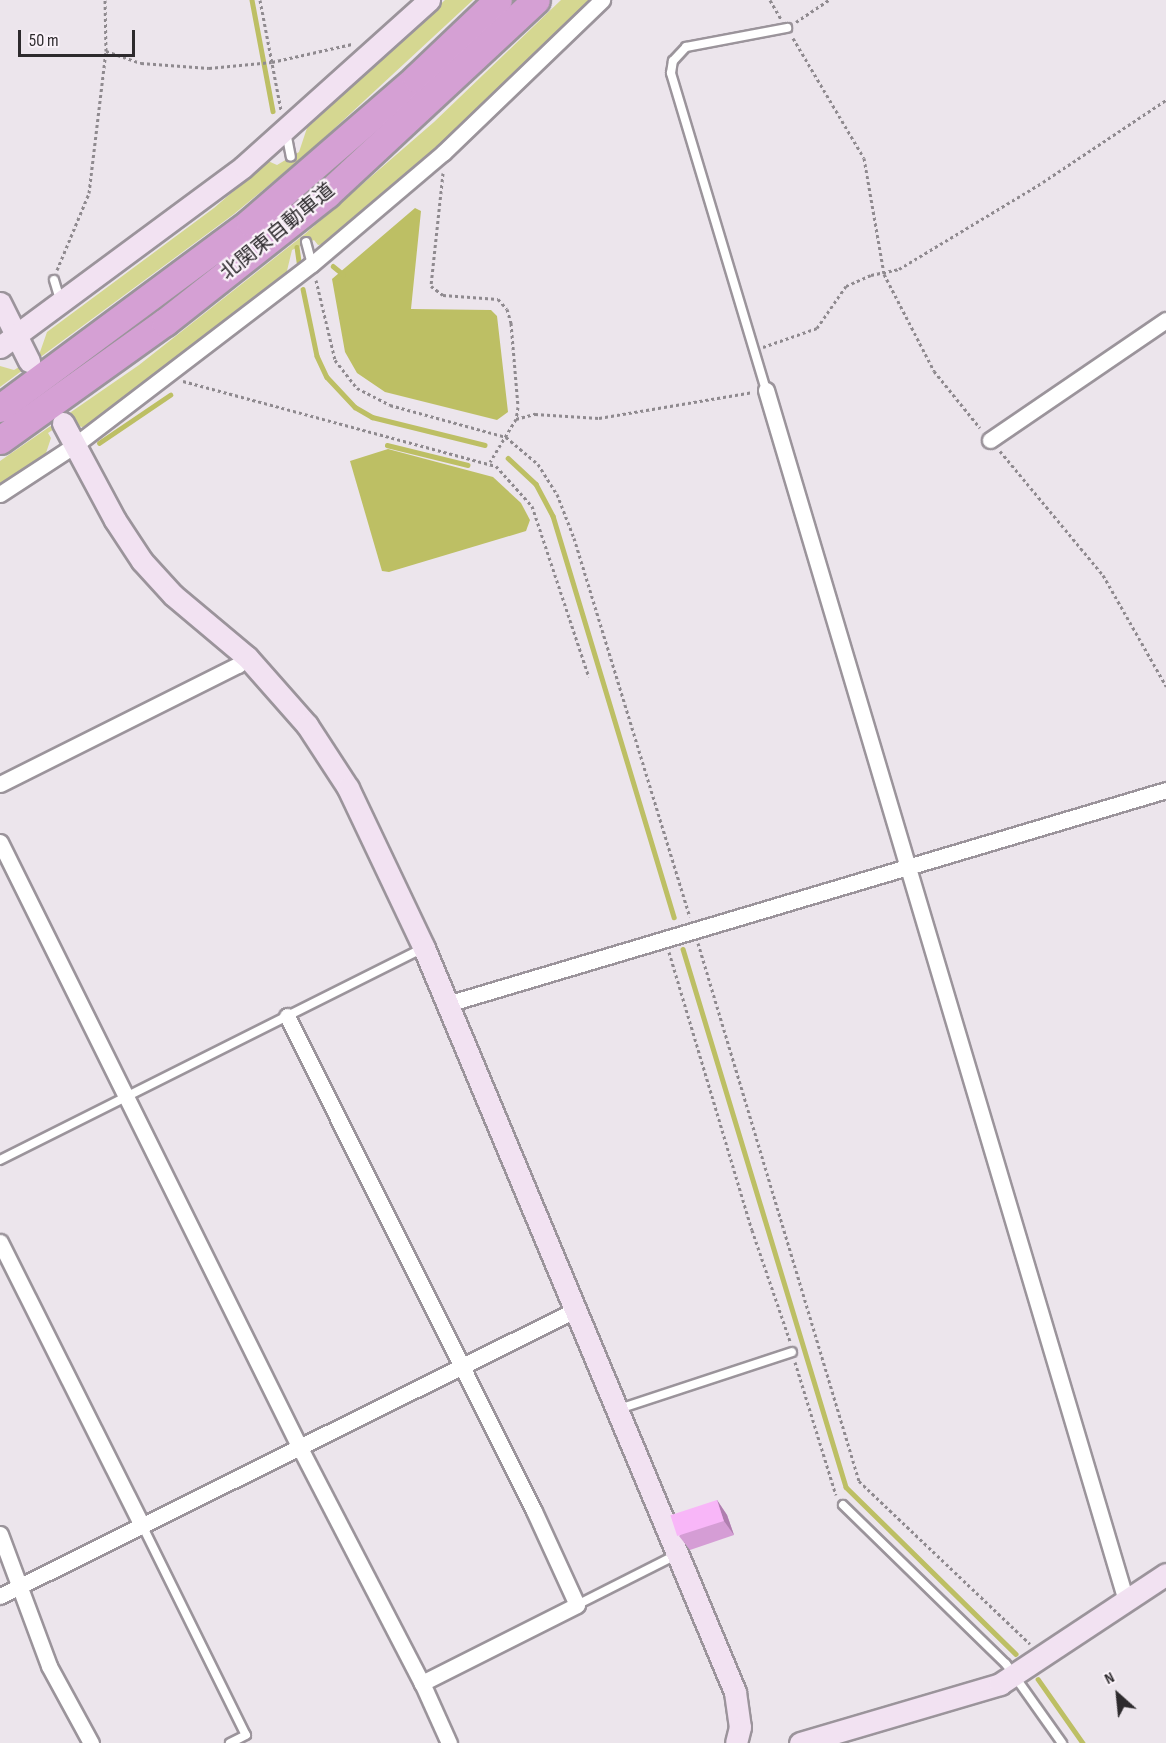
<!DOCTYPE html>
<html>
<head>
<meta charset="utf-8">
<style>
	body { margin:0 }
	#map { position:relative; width:1166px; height:1743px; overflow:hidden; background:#ece5ec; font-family:"Sofia Sans Condensed","Noto Sans JP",sans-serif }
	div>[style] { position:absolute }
	.green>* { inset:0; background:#d5d791 }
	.forest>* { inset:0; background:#bdbf64 }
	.stream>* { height:4.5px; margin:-2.25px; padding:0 2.25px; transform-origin:2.25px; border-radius:2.25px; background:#bdbf64 }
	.path>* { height:3px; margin-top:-1.5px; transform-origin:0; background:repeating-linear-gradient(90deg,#8f8a8f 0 3px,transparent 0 6px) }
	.roads { filter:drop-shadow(2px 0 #9b949b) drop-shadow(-2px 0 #9b949b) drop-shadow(0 2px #9b949b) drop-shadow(0 -2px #9b949b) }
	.lane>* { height:8px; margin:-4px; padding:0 4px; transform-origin:4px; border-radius:4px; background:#fff }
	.street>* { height:15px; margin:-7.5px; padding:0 7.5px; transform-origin:7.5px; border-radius:7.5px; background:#fff }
	.secondary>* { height:21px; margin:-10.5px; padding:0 10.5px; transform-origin:10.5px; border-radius:10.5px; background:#f2e2f2 }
	.highway>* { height:27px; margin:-13.5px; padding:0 13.5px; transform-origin:13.5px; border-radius:13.5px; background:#d5a0d4 }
	.wall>* { inset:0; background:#d59dd5 }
	.shaded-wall>* { inset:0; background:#ae7fae }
	.building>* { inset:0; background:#f8b6f8; transform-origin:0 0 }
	span { translate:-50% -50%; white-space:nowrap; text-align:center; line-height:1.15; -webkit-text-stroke:4.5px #faf2f9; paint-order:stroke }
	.street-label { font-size:20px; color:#2d2a2d }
	.north { position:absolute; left:1088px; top:1665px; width:60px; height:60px; -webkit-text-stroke:4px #faf2f9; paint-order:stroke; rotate:333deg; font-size:16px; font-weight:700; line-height:24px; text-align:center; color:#2d2a2d }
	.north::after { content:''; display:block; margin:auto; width:21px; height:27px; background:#2d2a2d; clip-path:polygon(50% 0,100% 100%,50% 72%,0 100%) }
	.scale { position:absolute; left:18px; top:30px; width:117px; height:27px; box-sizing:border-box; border:3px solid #2d2a2d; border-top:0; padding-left:8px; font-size:18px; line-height:21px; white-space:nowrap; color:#2d2a2d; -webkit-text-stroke:4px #faf2f9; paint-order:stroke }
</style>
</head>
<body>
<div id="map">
	<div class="green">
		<i style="clip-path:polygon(445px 0,473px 0,310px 151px,234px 214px,0 387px,0 366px,14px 370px,39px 355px,47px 332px,214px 208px,268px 161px,277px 165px,299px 152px,307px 128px)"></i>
		<i style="clip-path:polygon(561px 0,590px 0,519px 73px,409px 173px,326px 244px,318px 245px,314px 240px,292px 250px,286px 275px,87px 428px,78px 426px,72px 417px,48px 433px,51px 438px,45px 456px,0 486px,0 461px,139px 365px,305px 234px,434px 122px)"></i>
	</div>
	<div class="forest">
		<i style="clip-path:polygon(415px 208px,421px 211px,411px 309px,491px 310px,497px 316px,508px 412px,497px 420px,385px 392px,357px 373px,345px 352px,332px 279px)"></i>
		<i style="clip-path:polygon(388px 449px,493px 477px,521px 503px,530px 520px,526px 531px,389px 572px,382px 571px,350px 461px)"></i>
	</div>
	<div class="stream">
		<i style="left:252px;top:0;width:113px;rotate:79.3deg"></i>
		<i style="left:297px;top:247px;width:15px;rotate:82deg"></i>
		<i style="left:333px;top:266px;width:13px;rotate:39deg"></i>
		<i style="left:303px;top:289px;width:68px;rotate:78.2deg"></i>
		<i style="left:317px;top:356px;width:23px;rotate:65deg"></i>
		<i style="left:327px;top:377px;width:41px;rotate:47deg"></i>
		<i style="left:355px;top:407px;width:20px;rotate:30deg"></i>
		<i style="left:372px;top:417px;width:116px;rotate:13.9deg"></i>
		<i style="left:99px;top:443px;width:86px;rotate:-34.1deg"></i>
		<i style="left:387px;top:445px;width:83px;rotate:13.9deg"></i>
		<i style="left:508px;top:458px;width:38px;rotate:43deg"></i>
		<i style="left:536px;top:484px;width:36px;rotate:62deg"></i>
		<i style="left:553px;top:516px;width:419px;rotate:73.2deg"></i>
		<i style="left:683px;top:949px;width:562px;rotate:73.14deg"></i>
		<i style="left:846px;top:1487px;width:238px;rotate:44.5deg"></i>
		<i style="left:1038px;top:1679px;width:78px;rotate:54.9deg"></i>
	</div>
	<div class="path">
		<i style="left:260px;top:0;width:112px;rotate:79.2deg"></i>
		<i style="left:770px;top:0;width:22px;rotate:60deg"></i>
		<i style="left:796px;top:22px;width:40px;rotate:-34deg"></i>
		<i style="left:793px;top:38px;width:139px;rotate:59.4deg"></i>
		<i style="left:864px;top:158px;width:118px;rotate:80.2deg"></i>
		<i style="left:884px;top:274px;width:109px;rotate:62.7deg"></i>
		<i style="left:934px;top:371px;width:73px;rotate:51.1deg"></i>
		<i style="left:106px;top:51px;width:37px;rotate:19deg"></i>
		<i style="left:141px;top:63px;width:68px;rotate:4.2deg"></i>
		<i style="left:209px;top:68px;width:63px;rotate:-5.4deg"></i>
		<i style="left:272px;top:62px;width:82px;rotate:-12.7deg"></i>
		<i style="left:443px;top:173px;width:114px;rotate:96.1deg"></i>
		<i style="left:431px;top:286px;width:15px;rotate:37deg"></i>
		<i style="left:443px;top:295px;width:55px;rotate:4.2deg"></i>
		<i style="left:498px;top:299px;width:13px;rotate:48deg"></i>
		<i style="left:507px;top:309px;width:15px;rotate:74deg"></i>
		<i style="left:511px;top:323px;width:84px;rotate:85.2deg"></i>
		<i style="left:518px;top:407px;width:12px;rotate:99deg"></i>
		<i style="left:516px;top:419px;width:50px;rotate:121.2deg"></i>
		<i style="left:57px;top:270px;width:83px;rotate:-67.4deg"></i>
		<i style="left:89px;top:193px;width:143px;rotate:-83.2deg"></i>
		<i style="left:106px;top:51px;width:51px;rotate:-91.1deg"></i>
		<i style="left:316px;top:280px;width:82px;rotate:76.6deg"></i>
		<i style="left:335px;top:360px;width:36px;rotate:52deg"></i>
		<i style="left:357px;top:388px;width:37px;rotate:27deg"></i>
		<i style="left:390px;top:405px;width:120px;rotate:15.4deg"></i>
		<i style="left:506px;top:437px;width:42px;rotate:40.2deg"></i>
		<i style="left:538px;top:464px;width:36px;rotate:58deg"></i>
		<i style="left:557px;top:494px;width:47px;rotate:68.9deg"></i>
		<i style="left:574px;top:538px;width:396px;rotate:73deg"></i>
		<i style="left:763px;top:347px;width:57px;rotate:-19.4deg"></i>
		<i style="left:817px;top:328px;width:51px;rotate:-55.4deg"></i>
		<i style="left:846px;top:286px;width:27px;rotate:-24deg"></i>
		<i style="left:871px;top:275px;width:29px;rotate:-12deg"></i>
		<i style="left:899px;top:269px;width:168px;rotate:-31.1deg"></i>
		<i style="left:1043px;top:182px;width:148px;rotate:-33.7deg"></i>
		<i style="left:183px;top:381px;width:324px;rotate:15.2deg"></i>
		<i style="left:496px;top:466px;width:54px;rotate:48deg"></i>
		<i style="left:532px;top:506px;width:180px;rotate:71.6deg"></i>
		<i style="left:516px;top:419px;width:20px;rotate:-15deg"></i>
		<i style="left:535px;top:414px;width:64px;rotate:3.6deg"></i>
		<i style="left:599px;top:418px;width:155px;rotate:-9.6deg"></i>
		<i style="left:1000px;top:451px;width:161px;rotate:50.3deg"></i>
		<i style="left:1103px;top:575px;width:128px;rotate:60.4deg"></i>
		<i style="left:698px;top:943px;width:562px;rotate:73.34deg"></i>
		<i style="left:859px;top:1481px;width:236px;rotate:43.6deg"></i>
		<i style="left:669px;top:952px;width:290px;rotate:73.4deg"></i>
		<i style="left:752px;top:1230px;width:117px;rotate:71.1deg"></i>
		<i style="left:795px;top:1362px;width:139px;rotate:72.9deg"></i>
	</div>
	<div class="roads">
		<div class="lane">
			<i style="left:286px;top:132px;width:25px;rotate:79deg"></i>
			<i style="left:306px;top:242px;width:23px;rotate:75deg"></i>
			<i style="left:54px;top:280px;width:21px;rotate:73deg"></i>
			<i style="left:766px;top:390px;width:331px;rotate:-106.7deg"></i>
			<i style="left:671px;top:73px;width:12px;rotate:-81deg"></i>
			<i style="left:673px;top:61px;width:19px;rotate:-47deg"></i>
			<i style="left:686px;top:47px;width:103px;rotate:-10.7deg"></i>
			<i style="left:0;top:1160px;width:472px;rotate:-26.6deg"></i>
			<i style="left:619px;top:1409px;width:182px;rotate:-18.2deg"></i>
			<i style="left:843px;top:1505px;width:228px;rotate:44.3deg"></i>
			<i style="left:1006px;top:1664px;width:97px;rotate:54.7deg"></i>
			<i style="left:142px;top:1525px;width:234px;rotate:63.7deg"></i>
			<i style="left:246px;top:1735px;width:18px;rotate:153deg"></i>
			<i style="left:577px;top:1605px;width:111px;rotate:-26.8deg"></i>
		</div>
		<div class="street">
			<i style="left:766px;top:390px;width:1263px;rotate:73.44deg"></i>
			<i style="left:990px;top:440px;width:213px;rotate:-34.3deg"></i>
			<i style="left:0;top:494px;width:90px;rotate:-33.2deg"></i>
			<i style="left:75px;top:445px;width:298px;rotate:-37.4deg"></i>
			<i style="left:312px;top:264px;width:172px;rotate:-40.3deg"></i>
			<i style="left:443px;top:153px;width:221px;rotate:-43.9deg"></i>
			<i style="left:0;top:784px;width:266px;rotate:-26.6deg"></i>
			<i style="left:238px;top:665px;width:12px;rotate:-42deg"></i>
			<i style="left:0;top:842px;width:676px;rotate:63.66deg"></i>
			<i style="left:300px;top:1448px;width:265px;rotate:62.6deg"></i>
			<i style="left:422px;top:1683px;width:66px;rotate:65.8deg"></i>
			<i style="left:447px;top:1004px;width:750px;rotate:-16.57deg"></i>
			<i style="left:287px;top:1016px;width:553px;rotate:63.48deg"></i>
			<i style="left:534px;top:1511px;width:103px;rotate:65.4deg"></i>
			<i style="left:577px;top:1605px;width:174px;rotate:153.3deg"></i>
			<i style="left:0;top:1242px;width:317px;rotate:63.4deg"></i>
			<i style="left:0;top:1534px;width:141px;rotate:69.6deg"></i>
			<i style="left:49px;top:1666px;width:88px;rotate:61.4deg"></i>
			<i style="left:0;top:1596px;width:640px;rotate:-26.44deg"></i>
		</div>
		<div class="secondary">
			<i style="left:0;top:303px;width:65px;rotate:63.4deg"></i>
			<i style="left:0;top:347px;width:302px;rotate:-36.5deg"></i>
			<i style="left:243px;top:167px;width:250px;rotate:-41.9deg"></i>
			<i style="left:63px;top:423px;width:110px;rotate:61.8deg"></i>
			<i style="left:115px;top:520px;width:49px;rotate:56.6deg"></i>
			<i style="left:142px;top:561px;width:46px;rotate:47.6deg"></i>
			<i style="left:173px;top:595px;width:97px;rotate:40deg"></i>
			<i style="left:247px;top:657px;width:91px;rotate:48.6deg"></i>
			<i style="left:307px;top:725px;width:75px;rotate:56.9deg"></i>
			<i style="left:348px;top:788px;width:177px;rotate:64.6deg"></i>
			<i style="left:424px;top:948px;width:806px;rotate:67.31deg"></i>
			<i style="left:735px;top:1692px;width:35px;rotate:82deg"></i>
			<i style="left:740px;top:1727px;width:16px;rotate:104deg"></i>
			<i style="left:800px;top:1743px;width:209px;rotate:-16.4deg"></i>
			<i style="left:1000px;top:1684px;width:199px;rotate:-33.5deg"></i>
		</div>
		<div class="highway">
			<i style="left:0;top:408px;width:312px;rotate:-36.6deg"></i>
			<i style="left:250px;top:222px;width:220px;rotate:-40.9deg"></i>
			<i style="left:416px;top:78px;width:113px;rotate:-43.6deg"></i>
			<i style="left:0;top:440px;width:203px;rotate:-35.6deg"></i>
			<i style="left:165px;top:322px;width:206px;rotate:-38.3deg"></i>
			<i style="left:327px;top:194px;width:285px;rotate:-42.9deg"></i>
		</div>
	</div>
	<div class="wall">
		<i style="clip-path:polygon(717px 1500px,727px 1515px,734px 1535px,690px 1550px,679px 1536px)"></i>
	</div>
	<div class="shaded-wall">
		<i style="clip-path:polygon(717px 1500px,727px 1515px,734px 1535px,724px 1521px)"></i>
	</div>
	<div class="building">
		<i style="left:717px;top:1500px;width:22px;height:49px;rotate:72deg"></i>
	</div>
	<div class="street-label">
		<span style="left:278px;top:232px;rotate:-39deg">北関東自動車道</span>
	</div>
	<div class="north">N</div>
	<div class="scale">50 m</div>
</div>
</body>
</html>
